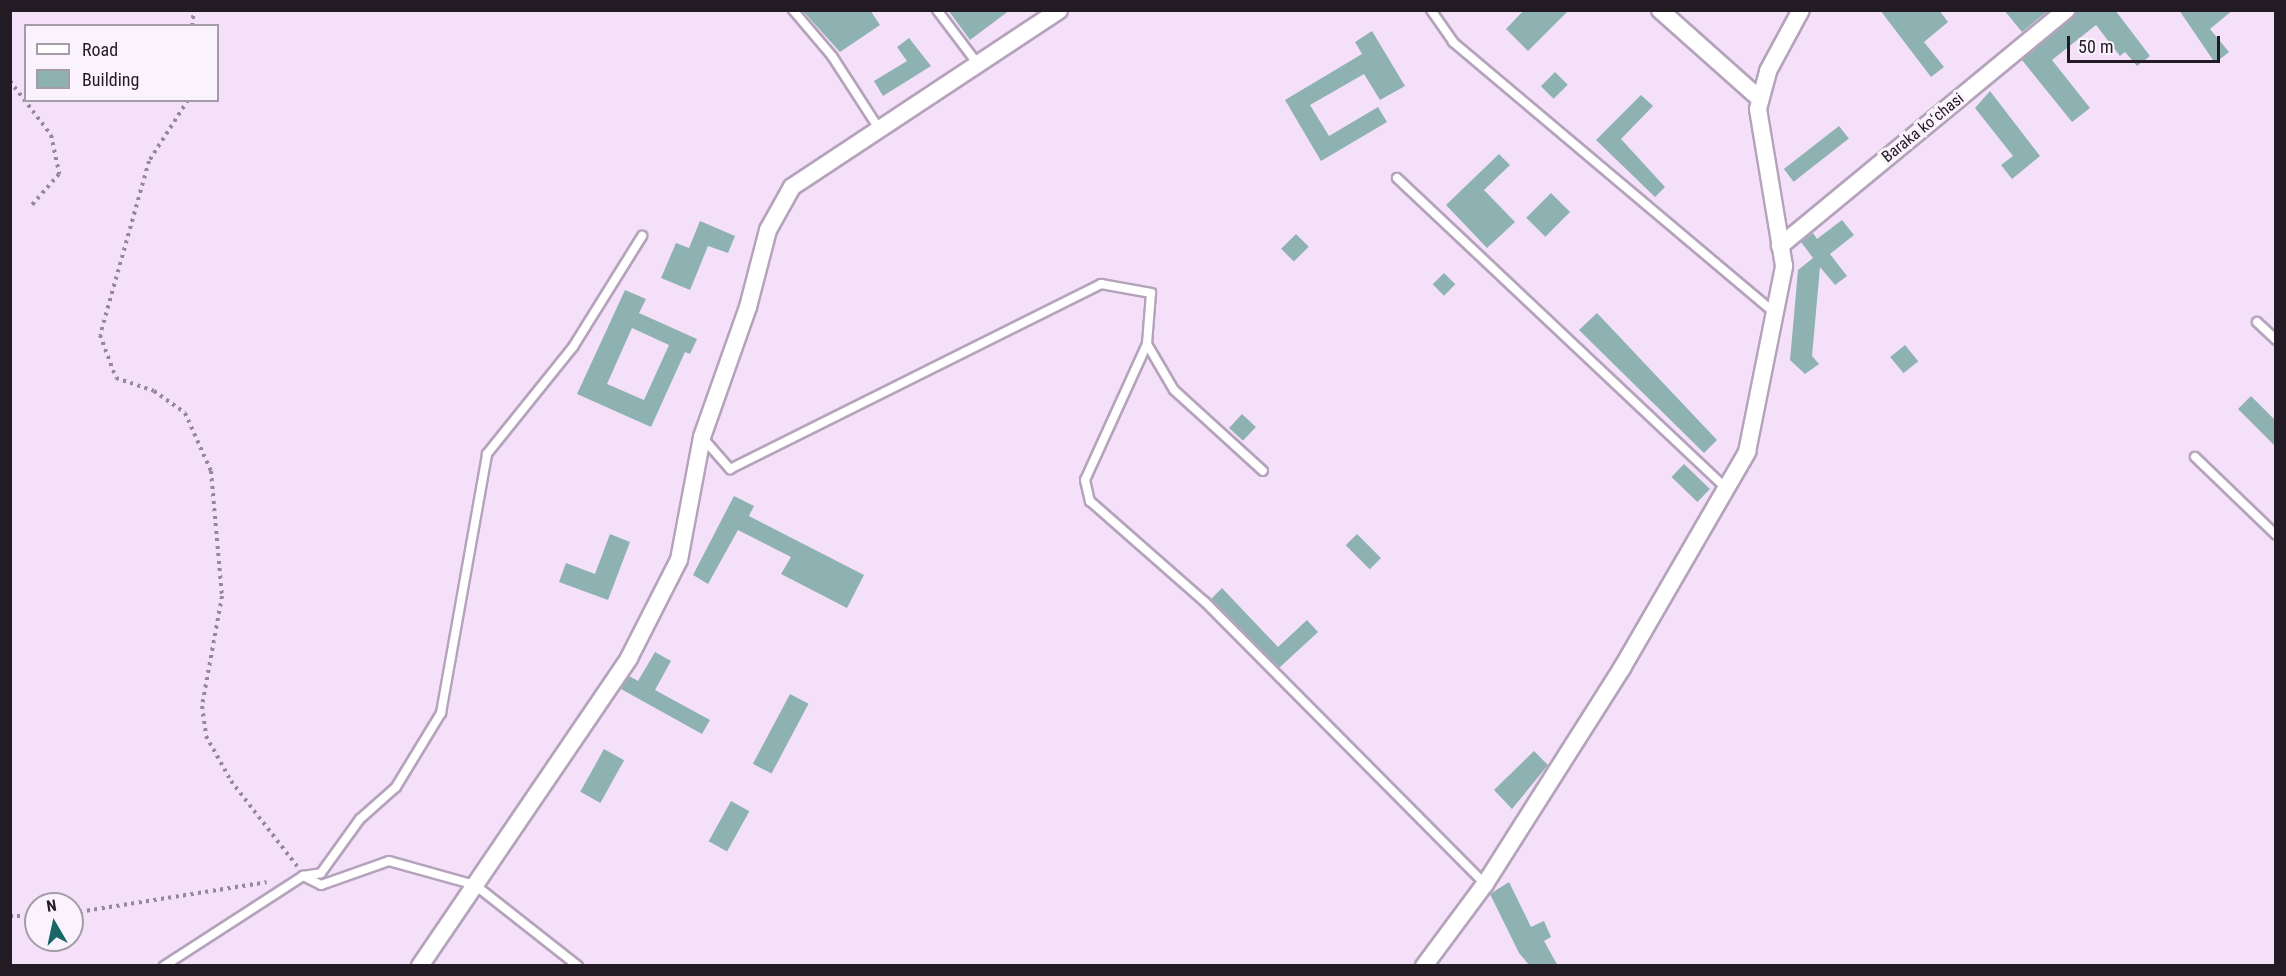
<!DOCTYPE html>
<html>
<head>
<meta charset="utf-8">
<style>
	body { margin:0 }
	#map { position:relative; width:2286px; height:976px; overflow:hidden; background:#f4e1f9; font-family:"Roboto Condensed",sans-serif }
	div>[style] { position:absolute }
	.building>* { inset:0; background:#8eb2b2; transform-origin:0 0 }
	.path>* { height:4px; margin-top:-2px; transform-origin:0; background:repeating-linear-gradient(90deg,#96889a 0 3px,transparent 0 7.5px) }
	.roads { filter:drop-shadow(2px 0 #b5a3bb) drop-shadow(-2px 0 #b5a3bb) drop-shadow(0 2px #b5a3bb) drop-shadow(0 -2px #b5a3bb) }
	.lane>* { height:8px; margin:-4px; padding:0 4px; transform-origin:4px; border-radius:4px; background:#fff }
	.street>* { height:16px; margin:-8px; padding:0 8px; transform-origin:8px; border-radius:8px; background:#fff }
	span { translate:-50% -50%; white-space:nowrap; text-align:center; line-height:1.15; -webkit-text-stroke:6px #faf2fc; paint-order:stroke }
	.street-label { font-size:16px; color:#221b24 }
	.frame { position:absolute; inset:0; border:12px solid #221b24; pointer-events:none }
	.legend { position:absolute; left:24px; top:24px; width:195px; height:78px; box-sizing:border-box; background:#faf2fc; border:2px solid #a49ca6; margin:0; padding:8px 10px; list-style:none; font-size:18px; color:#221b24 }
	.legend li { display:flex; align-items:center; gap:12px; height:30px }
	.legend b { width:30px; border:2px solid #a49ca6 }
	.north { position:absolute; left:24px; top:892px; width:60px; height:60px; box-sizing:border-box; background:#faf2fc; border:2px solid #a49ca6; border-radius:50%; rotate:351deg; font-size:16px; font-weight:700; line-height:24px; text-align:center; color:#221b24 }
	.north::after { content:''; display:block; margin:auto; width:21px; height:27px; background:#186668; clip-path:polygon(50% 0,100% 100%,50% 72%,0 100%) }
	.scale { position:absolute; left:2067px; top:36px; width:153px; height:27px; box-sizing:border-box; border:3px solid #221b24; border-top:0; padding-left:8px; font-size:18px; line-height:21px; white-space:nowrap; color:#221b24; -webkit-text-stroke:4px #faf2fc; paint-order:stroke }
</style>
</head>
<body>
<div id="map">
	<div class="building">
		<i style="clip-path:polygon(802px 10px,870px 10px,880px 25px,840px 52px)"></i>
		<i style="clip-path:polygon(948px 10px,1010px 10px,970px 40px)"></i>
		<i style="clip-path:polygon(1524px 10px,1569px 10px,1528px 51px,1506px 29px)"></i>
		<i style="clip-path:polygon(1880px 10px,1939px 10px,1948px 22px,1924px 42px,1944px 67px,1931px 77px)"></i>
		<i style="clip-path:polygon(2004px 10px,2049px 10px,2022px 32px)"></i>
		<i style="clip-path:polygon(2076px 10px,2115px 10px,2150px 56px,2137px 66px,2125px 52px,2120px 56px,2096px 25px,2052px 60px,2090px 108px,2072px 122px,2022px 60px)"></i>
		<i style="clip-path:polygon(2179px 10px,2233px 10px,2210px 29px,2229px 52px,2215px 63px)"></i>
		<i style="clip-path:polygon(1372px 31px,1405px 86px,1380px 100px,1364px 74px,1310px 105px,1329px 136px,1378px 107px,1387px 122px,1321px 161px,1285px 100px,1362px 54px,1355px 42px)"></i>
		<i style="clip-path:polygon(909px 38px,931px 66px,883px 96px,874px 81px,907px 61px,897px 47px)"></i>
		<i style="left:1555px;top:72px;width:18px;height:20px;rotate:45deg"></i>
		<i style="clip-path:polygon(1990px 91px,2040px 156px,2012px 179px,2001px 165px,2013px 156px,1975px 108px)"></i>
		<i style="clip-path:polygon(1641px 95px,1653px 106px,1621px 139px,1665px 187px,1655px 197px,1596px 140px)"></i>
		<i style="left:1839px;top:126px;width:16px;height:70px;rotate:52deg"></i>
		<i style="clip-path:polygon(1499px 154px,1510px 165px,1484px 190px,1515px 222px,1487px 248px,1446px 205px)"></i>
		<i style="left:1551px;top:193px;width:27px;height:35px;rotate:45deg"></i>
		<i style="clip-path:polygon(1842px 220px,1854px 235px,1830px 254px,1847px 276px,1835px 285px,1820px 267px,1812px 356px,1819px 364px,1805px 374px,1790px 360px,1798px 270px,1813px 258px,1801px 242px,1813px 233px,1817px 239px)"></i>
		<i style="clip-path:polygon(700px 221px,735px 236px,728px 253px,708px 246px,690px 290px,661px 278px,676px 243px,689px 248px)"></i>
		<i style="left:1296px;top:234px;width:18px;height:21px;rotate:45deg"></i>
		<i style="left:1444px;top:273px;width:16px;height:16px;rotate:45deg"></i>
		<i style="clip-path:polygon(evenodd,625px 290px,646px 299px,639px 313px,697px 339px,690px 354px,685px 352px,651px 427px,577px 394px,625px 290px,632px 328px,669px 345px,644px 400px,607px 384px,632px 328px)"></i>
		<i style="clip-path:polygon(1597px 313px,1717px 440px,1704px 453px,1579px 330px)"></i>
		<i style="left:1905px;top:345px;width:21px;height:19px;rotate:51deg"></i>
		<i style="clip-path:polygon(2251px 396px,2276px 421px,2276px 447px,2238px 409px)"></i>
		<i style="left:1242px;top:414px;width:19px;height:19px;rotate:43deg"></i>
		<i style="left:1684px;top:464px;width:36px;height:18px;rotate:44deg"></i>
		<i style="clip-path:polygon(734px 496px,754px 506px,749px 516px,864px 575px,847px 608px,781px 574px,791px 557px,738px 530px,708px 584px,693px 575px)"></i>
		<i style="clip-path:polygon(610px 534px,630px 542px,608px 600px,559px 582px,566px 563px,595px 574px)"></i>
		<i style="left:1357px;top:534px;width:34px;height:16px;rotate:45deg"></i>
		<i style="clip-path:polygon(1222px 588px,1278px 647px,1307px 620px,1318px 632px,1279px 668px,1211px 599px)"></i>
		<i style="clip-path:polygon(655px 652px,671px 661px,655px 690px,710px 720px,702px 734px,621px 689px,629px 676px,638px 681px)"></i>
		<i style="left:790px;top:694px;width:21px;height:79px;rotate:28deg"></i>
		<i style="left:604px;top:749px;width:23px;height:49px;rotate:29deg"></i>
		<i style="clip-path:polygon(1534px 751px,1548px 765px,1512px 809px,1494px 790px)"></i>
		<i style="left:731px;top:801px;width:21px;height:46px;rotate:29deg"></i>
		<i style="clip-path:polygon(1509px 882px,1531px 927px,1544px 921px,1551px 937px,1544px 941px,1558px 966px,1530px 966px,1519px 953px,1490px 894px)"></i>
	</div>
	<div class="path">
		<i style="left:192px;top:26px;width:16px;rotate:-83deg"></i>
		<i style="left:10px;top:81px;width:68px;rotate:52.8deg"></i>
		<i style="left:51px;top:135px;width:40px;rotate:78deg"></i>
		<i style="left:59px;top:174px;width:43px;rotate:131.2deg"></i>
		<i style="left:188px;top:100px;width:72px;rotate:122.6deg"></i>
		<i style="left:149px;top:161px;width:181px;rotate:105.7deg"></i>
		<i style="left:100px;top:335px;width:46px;rotate:69.6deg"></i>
		<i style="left:116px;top:378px;width:40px;rotate:18.9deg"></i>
		<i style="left:154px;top:391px;width:38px;rotate:35deg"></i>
		<i style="left:185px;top:413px;width:64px;rotate:65.9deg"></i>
		<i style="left:211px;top:471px;width:125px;rotate:85deg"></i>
		<i style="left:222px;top:596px;width:112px;rotate:100.3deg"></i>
		<i style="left:202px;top:706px;width:30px;rotate:82deg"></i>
		<i style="left:206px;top:736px;width:51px;rotate:60.9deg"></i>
		<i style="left:231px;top:781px;width:108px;rotate:52.2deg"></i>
		<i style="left:72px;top:913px;width:197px;rotate:-9deg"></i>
		<i style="left:10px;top:916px;width:26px"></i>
	</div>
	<div class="roads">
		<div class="lane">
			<i style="left:793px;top:10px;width:60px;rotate:49.7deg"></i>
			<i style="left:832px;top:56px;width:85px;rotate:57.1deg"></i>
			<i style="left:937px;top:10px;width:66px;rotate:53deg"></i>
			<i style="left:1431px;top:10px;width:39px;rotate:55deg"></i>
			<i style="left:1453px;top:42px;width:422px;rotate:40.1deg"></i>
			<i style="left:1397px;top:178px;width:455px;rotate:43.3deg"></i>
			<i style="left:2257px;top:322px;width:26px;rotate:43deg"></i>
			<i style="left:1147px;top:344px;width:149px;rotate:114.5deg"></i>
			<i style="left:1085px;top:480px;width:22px;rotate:77deg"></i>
			<i style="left:1090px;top:501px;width:153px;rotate:41.3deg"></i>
			<i style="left:1205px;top:602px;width:397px;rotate:45.2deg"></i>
			<i style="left:702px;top:437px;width:43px;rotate:48.8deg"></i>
			<i style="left:730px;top:469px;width:415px;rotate:-26.5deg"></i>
			<i style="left:1101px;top:284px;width:51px;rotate:10.2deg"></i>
			<i style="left:1151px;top:293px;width:51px;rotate:94.5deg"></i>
			<i style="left:1147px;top:344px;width:53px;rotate:59.6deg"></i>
			<i style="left:1174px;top:390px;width:120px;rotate:42.3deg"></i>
			<i style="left:2195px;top:457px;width:112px;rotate:43.9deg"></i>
			<i style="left:164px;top:966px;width:166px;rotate:-32.9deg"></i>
			<i style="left:578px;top:966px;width:131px;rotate:-141.8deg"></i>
			<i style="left:475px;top:885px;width:89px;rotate:-164.4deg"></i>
			<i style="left:389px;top:861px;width:72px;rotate:160.6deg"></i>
			<i style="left:321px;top:885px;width:20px;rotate:-153deg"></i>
			<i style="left:303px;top:876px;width:18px;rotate:-9deg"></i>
			<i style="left:321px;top:873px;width:67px;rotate:-54.2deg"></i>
			<i style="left:360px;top:819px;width:48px;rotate:-41.6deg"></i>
			<i style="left:396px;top:787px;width:87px;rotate:-58.7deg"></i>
			<i style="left:441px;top:713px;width:263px;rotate:-79.9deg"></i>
			<i style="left:487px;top:454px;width:137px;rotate:-51.2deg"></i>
			<i style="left:573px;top:347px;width:131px;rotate:-58.1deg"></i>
		</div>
		<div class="street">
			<i style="left:1660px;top:10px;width:134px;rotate:41.7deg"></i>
			<i style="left:1780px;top:246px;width:371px;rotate:-39.5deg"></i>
			<i style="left:420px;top:966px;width:372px;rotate:-55.8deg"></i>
			<i style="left:629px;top:658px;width:110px;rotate:-63deg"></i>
			<i style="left:679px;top:560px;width:125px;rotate:-79.4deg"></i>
			<i style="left:702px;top:437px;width:138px;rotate:-70.5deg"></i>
			<i style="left:748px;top:307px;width:80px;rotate:-75.4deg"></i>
			<i style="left:768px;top:230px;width:49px;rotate:-60.8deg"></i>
			<i style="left:792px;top:187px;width:320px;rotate:-33.5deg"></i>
			<i style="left:1424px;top:966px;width:102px;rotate:-53.4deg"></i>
			<i style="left:1485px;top:884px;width:256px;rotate:-57.6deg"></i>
			<i style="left:1622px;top:668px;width:250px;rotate:-59.9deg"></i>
			<i style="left:1747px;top:452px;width:190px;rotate:-78.7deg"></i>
			<i style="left:1784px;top:266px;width:159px;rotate:-99.4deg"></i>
			<i style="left:1758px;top:109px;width:39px;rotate:-75deg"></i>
			<i style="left:1768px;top:71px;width:69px;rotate:-61.6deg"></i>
		</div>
	</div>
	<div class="street-label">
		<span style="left:1923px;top:128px;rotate:-39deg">Baraka koʻchasi</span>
	</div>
	<div class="frame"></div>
	<ul class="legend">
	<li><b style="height:8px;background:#fff"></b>Road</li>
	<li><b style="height:16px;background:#8eb2b2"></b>Building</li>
	</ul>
	<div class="north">N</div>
	<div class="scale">50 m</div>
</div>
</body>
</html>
